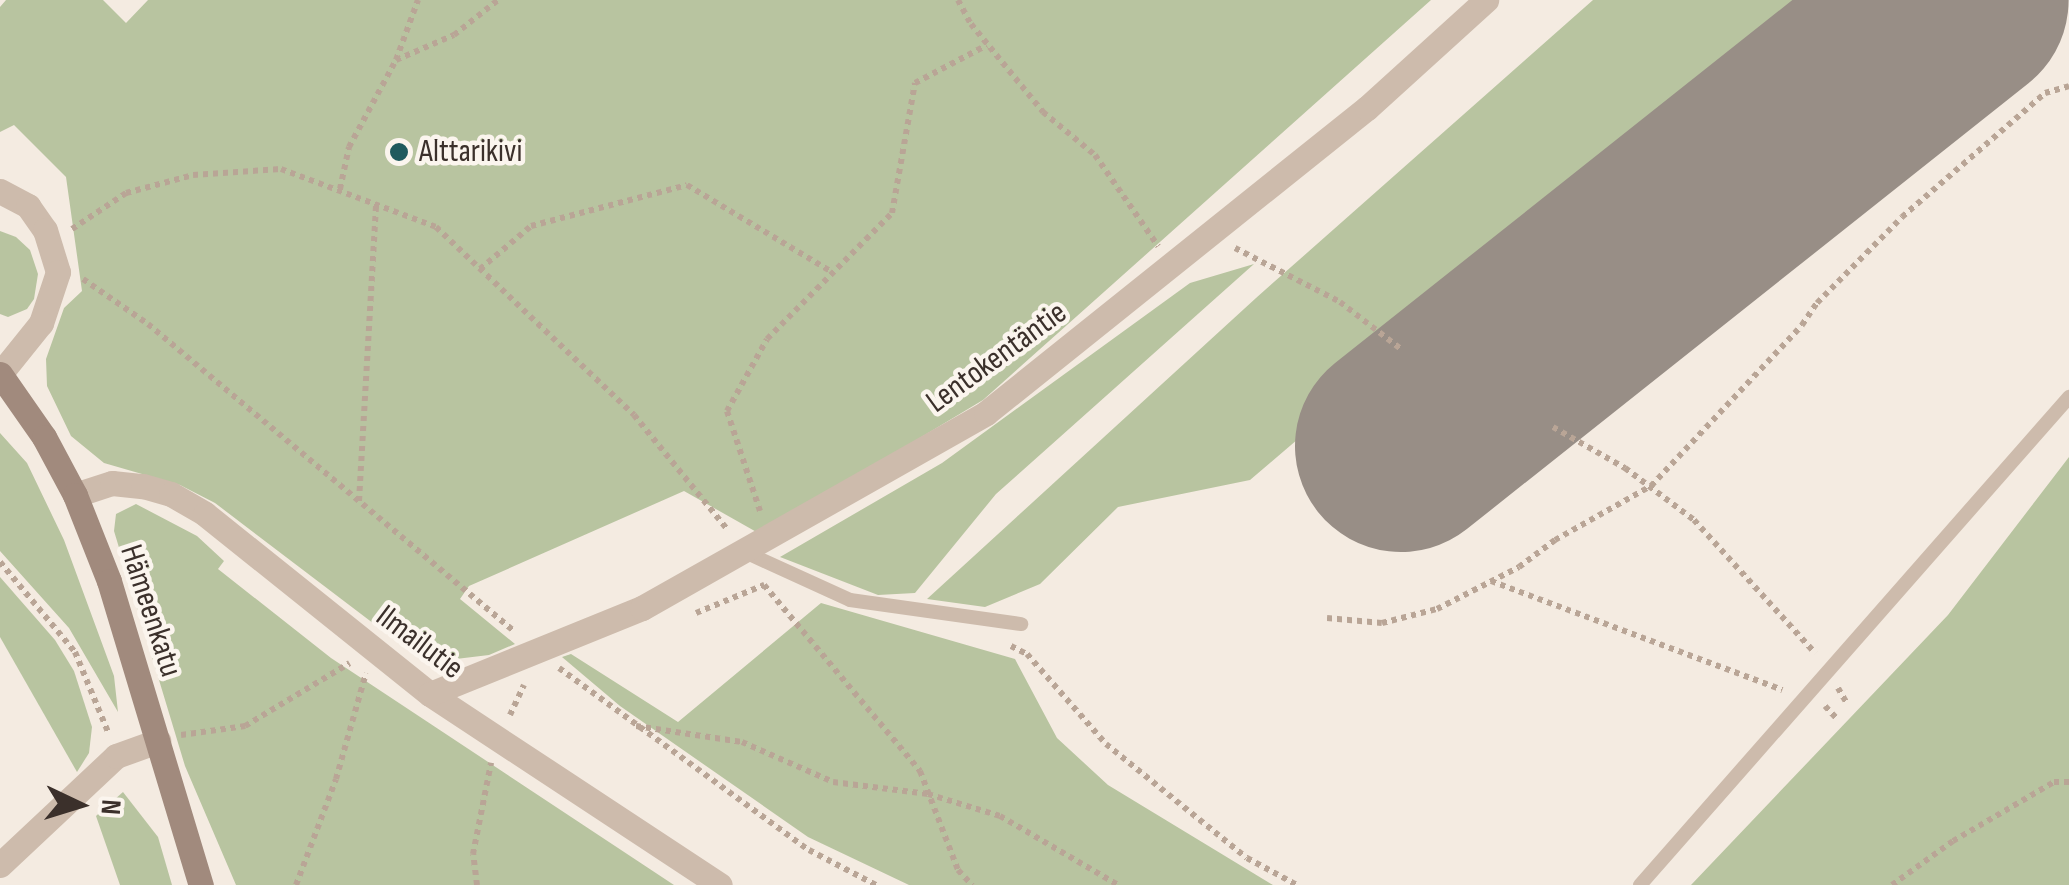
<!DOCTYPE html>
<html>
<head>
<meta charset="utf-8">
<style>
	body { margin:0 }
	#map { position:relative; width:2069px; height:885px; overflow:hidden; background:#f4ebe1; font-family:"Sofia Sans Condensed",sans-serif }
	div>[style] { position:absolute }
	.green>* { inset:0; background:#b8c4a0 }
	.runway>* { height:212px; margin:-106px; padding:0 106px; transform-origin:106px; border-radius:106px; background:#988e86 }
	.path>* { height:6px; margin-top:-3px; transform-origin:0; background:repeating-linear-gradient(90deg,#b9a596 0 5px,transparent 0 10px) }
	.lane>* { height:14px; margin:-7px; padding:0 7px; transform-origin:7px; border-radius:7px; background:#cdbbac }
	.street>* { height:25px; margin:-12.5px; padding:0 12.5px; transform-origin:12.5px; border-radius:12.5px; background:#cdbbac }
	.secondary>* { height:25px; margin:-12.5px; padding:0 12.5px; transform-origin:12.5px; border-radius:12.5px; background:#a18a7d }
	.dots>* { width:28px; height:28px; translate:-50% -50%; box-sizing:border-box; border:5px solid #fbf5ee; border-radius:50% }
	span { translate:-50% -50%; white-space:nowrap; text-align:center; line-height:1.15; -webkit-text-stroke:9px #fbf5ee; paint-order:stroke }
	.poi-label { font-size:32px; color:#3b302b }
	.left { translate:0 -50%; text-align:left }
	.street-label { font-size:32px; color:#3b302b }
	.north { position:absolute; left:30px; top:755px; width:100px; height:100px; -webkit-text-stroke:8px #fbf5ee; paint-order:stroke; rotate:94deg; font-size:28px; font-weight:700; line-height:40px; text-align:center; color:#3b302b }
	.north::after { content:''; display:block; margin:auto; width:35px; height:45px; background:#3b302b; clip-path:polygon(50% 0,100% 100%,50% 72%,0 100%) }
</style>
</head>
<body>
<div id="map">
	<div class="green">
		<i style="clip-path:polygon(6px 0,103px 0,126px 23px,148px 0,1431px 0,983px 400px,760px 534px,684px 491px,469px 586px,460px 599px,515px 644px,489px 655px,431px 662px,415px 655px,215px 503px,180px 485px,104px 463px,71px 436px,47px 386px,46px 359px,64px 308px,82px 291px,66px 177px,14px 125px,0 132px,0 7px)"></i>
		<i style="clip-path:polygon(1593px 0,1845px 0,1402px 350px,1250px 480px,1118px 507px,1040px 584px,985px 607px,927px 599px,1256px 298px)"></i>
		<i style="clip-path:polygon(0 231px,16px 237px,30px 250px,38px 274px,34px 299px,27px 309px,8px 317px,0 314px)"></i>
		<i style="clip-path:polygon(1254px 264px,996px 494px,915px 593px,878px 595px,780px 557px,942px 463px,1190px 283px)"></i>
		<i style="clip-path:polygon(0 433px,27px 463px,64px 540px,114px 676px,118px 712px,69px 628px,0 551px)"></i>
		<i style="clip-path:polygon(2069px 457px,2069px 885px,1691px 885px,1948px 615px)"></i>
		<i style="clip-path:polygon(136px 504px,197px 536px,224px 561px,218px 569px,331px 658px,674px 885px,236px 885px,185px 766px,114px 531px,116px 514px)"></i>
		<i style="clip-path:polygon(0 577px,55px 640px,74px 671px,92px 727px,89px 753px,77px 772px,0 637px)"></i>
		<i style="clip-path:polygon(821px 603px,1015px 659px,1057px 738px,1108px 785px,1273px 885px,909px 885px,808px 837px,620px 706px,562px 657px,571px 654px,678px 722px)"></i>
		<i style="clip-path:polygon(123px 792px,158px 837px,172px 885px,120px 885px,96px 816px)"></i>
	</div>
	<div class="runway">
		<i style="left:1401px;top:446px;width:717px;rotate:-38.44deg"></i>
	</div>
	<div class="path">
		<i style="left:958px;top:0;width:27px;rotate:62deg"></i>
		<i style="left:971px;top:24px;width:114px;rotate:50.7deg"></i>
		<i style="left:1043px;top:112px;width:67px;rotate:39.6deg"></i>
		<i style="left:1095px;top:155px;width:111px;rotate:55.3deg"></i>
		<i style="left:396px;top:60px;width:64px;rotate:-69.9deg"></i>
		<i style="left:340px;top:189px;width:43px;rotate:-77.9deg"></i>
		<i style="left:349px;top:147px;width:99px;rotate:-61.6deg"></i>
		<i style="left:396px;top:60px;width:63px;rotate:-23.3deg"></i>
		<i style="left:454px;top:35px;width:56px;rotate:-38.5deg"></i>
		<i style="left:72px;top:229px;width:65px;rotate:-33.7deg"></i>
		<i style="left:126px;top:193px;width:69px;rotate:-15deg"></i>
		<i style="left:193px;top:175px;width:88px;rotate:-3.9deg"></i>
		<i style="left:281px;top:169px;width:165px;rotate:20.5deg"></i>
		<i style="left:436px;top:227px;width:273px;rotate:43.5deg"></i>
		<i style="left:634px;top:415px;width:147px;rotate:50.8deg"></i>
		<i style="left:1235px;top:248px;width:118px;rotate:27.2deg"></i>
		<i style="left:1340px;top:302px;width:78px;rotate:37.7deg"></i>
		<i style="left:480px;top:269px;width:67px;rotate:-40.1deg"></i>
		<i style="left:531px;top:226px;width:161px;rotate:-14.7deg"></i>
		<i style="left:687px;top:185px;width:169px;rotate:31deg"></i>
		<i style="left:83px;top:279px;width:79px;rotate:34.7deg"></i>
		<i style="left:148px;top:324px;width:479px;rotate:40deg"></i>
		<i style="left:1553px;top:427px;width:83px;rotate:29.7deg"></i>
		<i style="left:1625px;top:468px;width:86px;rotate:37deg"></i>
		<i style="left:1694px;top:520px;width:180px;rotate:47.7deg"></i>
		<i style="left:359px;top:501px;width:298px;rotate:-86.7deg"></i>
		<i style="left:760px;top:511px;width:105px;rotate:-108.3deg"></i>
		<i style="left:727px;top:411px;width:82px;rotate:-60.9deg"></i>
		<i style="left:767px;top:339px;width:177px;rotate:-45.2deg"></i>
		<i style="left:892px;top:213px;width:132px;rotate:-80deg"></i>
		<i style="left:915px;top:83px;width:81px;rotate:-27.8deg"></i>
		<i style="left:0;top:562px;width:117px;rotate:50.2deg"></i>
		<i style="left:75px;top:652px;width:87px;rotate:67.6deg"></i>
		<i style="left:1491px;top:581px;width:311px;rotate:20.5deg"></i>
		<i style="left:696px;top:613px;width:74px;rotate:-22.4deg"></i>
		<i style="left:764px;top:585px;width:243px;rotate:50deg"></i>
		<i style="left:920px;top:771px;width:106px;rotate:69deg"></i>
		<i style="left:958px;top:870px;width:21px;rotate:47deg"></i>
		<i style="left:1327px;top:618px;width:55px;rotate:5.2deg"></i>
		<i style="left:1382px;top:623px;width:57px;rotate:-14.3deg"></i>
		<i style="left:1437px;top:609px;width:92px;rotate:-27.1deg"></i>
		<i style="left:1519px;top:567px;width:45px;rotate:-36.9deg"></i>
		<i style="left:1555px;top:540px;width:110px;rotate:-29.4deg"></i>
		<i style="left:1651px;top:486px;width:221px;rotate:-46.8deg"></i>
		<i style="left:1802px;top:325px;width:27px;rotate:-56deg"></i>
		<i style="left:1817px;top:303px;width:121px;rotate:-45.3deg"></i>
		<i style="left:1902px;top:217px;width:189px;rotate:-40.9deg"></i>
		<i style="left:2045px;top:93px;width:25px;rotate:-16deg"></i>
		<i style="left:1011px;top:646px;width:18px;rotate:27deg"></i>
		<i style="left:1027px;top:654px;width:120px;rotate:48.7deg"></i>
		<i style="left:1106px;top:744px;width:181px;rotate:39deg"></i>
		<i style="left:1247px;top:858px;width:57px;rotate:28.4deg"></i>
		<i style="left:559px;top:668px;width:309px;rotate:36.1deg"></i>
		<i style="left:809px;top:850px;width:76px;rotate:27.6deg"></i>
		<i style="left:1838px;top:688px;width:16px;rotate:60deg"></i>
		<i style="left:1825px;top:706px;width:19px;rotate:47deg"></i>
		<i style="left:510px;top:715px;width:33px;rotate:-65deg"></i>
		<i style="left:636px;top:726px;width:107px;rotate:8.6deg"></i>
		<i style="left:742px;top:742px;width:99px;rotate:23.7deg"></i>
		<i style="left:833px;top:782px;width:96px;rotate:7.2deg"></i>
		<i style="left:928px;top:794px;width:75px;rotate:17deg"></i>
		<i style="left:1000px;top:816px;width:137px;rotate:30.3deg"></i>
		<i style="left:181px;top:735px;width:65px;rotate:-8deg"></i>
		<i style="left:245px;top:726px;width:122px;rotate:-31deg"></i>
		<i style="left:296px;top:885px;width:113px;rotate:-69.3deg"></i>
		<i style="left:336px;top:779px;width:110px;rotate:-74.2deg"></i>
		<i style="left:477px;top:885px;width:31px;rotate:-97deg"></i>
		<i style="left:473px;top:854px;width:93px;rotate:-78.8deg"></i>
		<i style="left:1892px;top:885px;width:75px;rotate:-35.8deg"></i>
		<i style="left:1953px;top:841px;width:117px;rotate:-30.3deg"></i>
		<i style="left:2054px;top:782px;width:15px"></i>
	</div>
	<div class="lane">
		<i style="left:747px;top:553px;width:113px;rotate:24.5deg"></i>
		<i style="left:850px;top:600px;width:173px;rotate:8deg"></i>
		<i style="left:1640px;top:885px;width:650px;rotate:-48.68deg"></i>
	</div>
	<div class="street">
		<i style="left:0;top:191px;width:32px;rotate:28deg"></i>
		<i style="left:28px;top:206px;width:29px;rotate:55deg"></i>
		<i style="left:45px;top:230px;width:44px;rotate:72.8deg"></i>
		<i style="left:58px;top:272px;width:54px;rotate:108.4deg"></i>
		<i style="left:41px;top:323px;width:65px;rotate:128.8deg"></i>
		<i style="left:75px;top:495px;width:39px;rotate:-18deg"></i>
		<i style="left:112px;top:483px;width:31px;rotate:6deg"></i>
		<i style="left:143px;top:486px;width:29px;rotate:16deg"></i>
		<i style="left:171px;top:494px;width:39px;rotate:30deg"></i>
		<i style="left:205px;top:514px;width:288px;rotate:38.7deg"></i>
		<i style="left:430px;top:694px;width:347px;rotate:33.4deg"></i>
		<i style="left:430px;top:694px;width:229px;rotate:-22.1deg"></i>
		<i style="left:642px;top:608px;width:395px;rotate:-29.5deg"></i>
		<i style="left:986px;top:413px;width:488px;rotate:-38.7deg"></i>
		<i style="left:1367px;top:108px;width:161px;rotate:-42.2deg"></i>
		<i style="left:0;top:865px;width:159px;rotate:-43.2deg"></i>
		<i style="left:116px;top:756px;width:45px;rotate:-19.7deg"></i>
	</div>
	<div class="secondary">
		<i style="left:0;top:374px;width:77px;rotate:55.1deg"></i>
		<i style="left:44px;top:437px;width:66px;rotate:61.9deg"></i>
		<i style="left:75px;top:495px;width:92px;rotate:68.4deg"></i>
		<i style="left:109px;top:581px;width:318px;rotate:73.2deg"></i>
	</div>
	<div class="dots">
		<i style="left:399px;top:152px;background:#1f5a5e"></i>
	</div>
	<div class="poi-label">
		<span class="left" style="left:419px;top:152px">Alttarikivi</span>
	</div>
	<div class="street-label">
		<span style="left:997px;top:358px;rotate:-36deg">Lentokentäntie</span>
		<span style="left:150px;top:611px;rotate:72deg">Hämeenkatu</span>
		<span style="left:419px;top:643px;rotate:37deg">Ilmailutie</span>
	</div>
	<div class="north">N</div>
</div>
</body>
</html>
